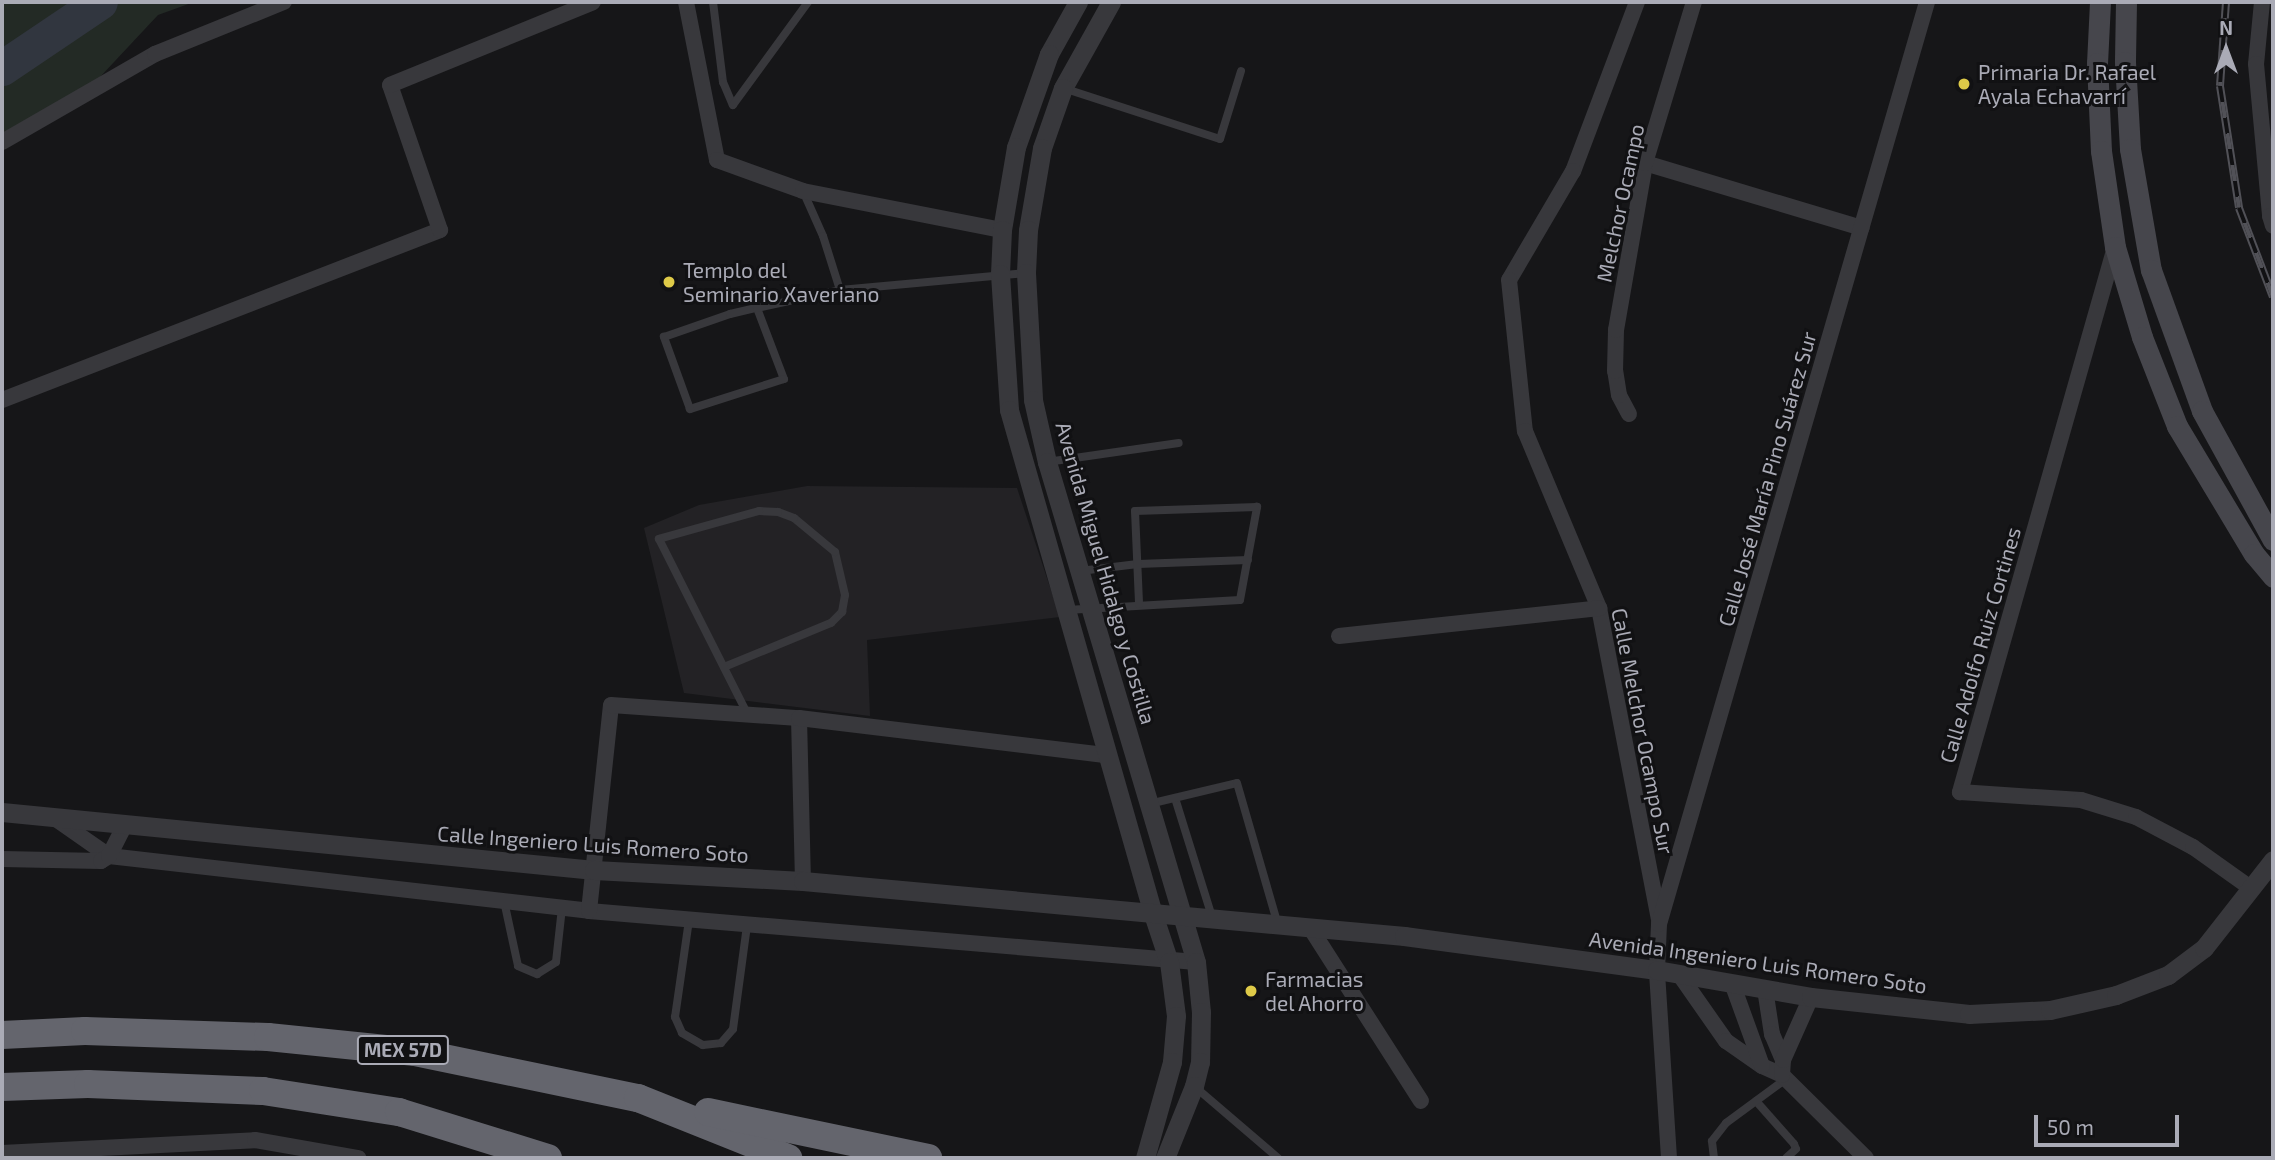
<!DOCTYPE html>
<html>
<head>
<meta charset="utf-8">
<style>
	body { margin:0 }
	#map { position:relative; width:2275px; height:1160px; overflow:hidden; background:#161618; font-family:"Exo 2",sans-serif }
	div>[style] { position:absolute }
	.built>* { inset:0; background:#232225 }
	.green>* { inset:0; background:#232a25 }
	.river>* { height:35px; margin:-17.5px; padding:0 17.5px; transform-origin:17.5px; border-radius:17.5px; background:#31363f }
	.service>* { height:8px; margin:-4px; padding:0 4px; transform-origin:4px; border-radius:4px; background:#38383c }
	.minor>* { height:16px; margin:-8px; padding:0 8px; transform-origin:8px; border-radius:8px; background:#38383c }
	.tertiary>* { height:19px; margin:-9.5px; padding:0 9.5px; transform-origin:9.5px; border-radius:9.5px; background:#38383c }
	.secondary>* { height:21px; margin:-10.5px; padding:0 10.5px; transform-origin:10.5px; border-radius:10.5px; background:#46464c }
	.motorway>* { height:28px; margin:-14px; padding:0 14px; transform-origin:14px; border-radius:14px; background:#64656d }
	.rail>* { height:8px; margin-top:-4px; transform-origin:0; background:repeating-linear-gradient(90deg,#111113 0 16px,#515157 0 32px); box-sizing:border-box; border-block:2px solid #515157 }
	.dots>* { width:19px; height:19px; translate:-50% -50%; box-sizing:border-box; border:4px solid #111113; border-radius:50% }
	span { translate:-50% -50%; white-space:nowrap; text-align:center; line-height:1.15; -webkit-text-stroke:6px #111113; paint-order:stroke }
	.shield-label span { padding:2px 5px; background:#111113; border:2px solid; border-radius:5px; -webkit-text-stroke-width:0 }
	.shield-label { font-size:19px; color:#aaabb6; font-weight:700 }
	.poi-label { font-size:21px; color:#aaabb6 }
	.left { translate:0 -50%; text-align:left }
	.street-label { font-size:21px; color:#aaabb6 }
	.frame { position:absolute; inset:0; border:4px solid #aaabb6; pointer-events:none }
	.north { position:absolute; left:2191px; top:14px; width:70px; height:70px; -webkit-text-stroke:5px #111113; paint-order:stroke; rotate:0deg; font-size:19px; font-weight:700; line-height:28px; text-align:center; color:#aaabb6 }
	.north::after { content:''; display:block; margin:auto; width:24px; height:32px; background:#aaabb6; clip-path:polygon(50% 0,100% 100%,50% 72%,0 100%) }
	.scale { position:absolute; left:2034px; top:1115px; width:145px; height:32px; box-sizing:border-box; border:4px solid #aaabb6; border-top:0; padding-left:9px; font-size:21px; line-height:24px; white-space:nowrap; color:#aaabb6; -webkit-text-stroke:5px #111113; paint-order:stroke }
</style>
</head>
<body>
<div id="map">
	<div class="built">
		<i style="clip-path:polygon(807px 486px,1017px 488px,1060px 617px,867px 640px,870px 716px,684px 693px,644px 528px,699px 505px)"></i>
	</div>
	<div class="green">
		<i style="clip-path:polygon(2px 2px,194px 2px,158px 15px,86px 92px,2px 144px)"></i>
	</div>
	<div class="river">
		<i style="left:2px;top:68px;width:118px;rotate:-34deg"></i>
	</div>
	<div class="service">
		<i style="left:713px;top:2px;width:81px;rotate:82.9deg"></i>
		<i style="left:723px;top:82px;width:25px;rotate:67deg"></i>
		<i style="left:733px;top:105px;width:127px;rotate:-53.9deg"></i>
		<i style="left:1063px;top:88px;width:165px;rotate:18deg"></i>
		<i style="left:1220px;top:139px;width:71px;rotate:-72.8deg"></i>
		<i style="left:803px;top:191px;width:49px;rotate:66deg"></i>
		<i style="left:823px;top:236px;width:57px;rotate:72.5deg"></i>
		<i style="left:757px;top:308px;width:76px;rotate:69.2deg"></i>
		<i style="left:784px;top:379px;width:99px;rotate:162.3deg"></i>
		<i style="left:690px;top:409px;width:77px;rotate:-109.9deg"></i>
		<i style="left:664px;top:337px;width:70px;rotate:-19.2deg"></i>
		<i style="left:730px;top:314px;width:28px;rotate:-13deg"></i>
		<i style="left:757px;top:308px;width:85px;rotate:-12.2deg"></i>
		<i style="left:840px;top:290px;width:187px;rotate:-5.2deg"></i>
		<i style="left:1047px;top:462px;width:133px;rotate:-8.2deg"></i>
		<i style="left:1080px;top:571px;width:58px;rotate:-6.9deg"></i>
		<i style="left:1138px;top:564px;width:110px;rotate:-2.1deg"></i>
		<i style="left:1067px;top:610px;width:173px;rotate:-3.3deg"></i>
		<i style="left:1240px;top:600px;width:95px;rotate:-79.6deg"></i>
		<i style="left:1257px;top:507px;width:122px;rotate:178.1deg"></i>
		<i style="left:1135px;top:511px;width:93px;rotate:87.5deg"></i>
		<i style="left:724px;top:667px;width:116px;rotate:-22.4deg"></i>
		<i style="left:831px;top:623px;width:16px;rotate:-45deg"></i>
		<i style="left:842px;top:612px;width:17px;rotate:-80deg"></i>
		<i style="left:845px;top:595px;width:44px;rotate:-103.1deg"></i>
		<i style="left:835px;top:552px;width:53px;rotate:-140.3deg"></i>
		<i style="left:794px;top:518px;width:17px;rotate:-159deg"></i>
		<i style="left:778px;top:512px;width:19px;rotate:-177deg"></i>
		<i style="left:759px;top:511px;width:104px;rotate:164.4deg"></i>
		<i style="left:659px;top:539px;width:195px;rotate:63.2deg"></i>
		<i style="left:1175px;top:798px;width:125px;rotate:72.7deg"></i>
		<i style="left:1149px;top:804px;width:90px;rotate:-13.4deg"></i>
		<i style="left:1237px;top:783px;width:145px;rotate:73.9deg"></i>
		<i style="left:504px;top:901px;width:66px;rotate:77.8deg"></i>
		<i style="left:518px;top:966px;width:21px;rotate:23deg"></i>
		<i style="left:537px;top:974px;width:22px;rotate:-32deg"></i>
		<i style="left:556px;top:962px;width:54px;rotate:-83.7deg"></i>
		<i style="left:689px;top:920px;width:98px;rotate:98.2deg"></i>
		<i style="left:675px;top:1017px;width:17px;rotate:66deg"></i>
		<i style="left:682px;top:1033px;width:24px;rotate:30deg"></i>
		<i style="left:703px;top:1045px;width:18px;rotate:-6deg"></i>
		<i style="left:721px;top:1043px;width:18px;rotate:-49deg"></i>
		<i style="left:733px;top:1029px;width:105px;rotate:-82.3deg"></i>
		<i style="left:1194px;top:1086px;width:111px;rotate:40.6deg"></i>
		<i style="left:1756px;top:1101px;width:57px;rotate:48.5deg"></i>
		<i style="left:1794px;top:1144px;width:5px;rotate:68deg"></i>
		<i style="left:1796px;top:1149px;width:13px;rotate:138deg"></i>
		<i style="left:1714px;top:1158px;width:17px;rotate:-97deg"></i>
		<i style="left:1712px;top:1141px;width:23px;rotate:-52deg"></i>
		<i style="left:1726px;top:1123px;width:74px;rotate:-36.3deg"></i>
	</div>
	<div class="minor">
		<i style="left:686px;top:2px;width:161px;rotate:78.9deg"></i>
		<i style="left:717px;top:160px;width:91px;rotate:19.8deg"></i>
		<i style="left:803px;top:191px;width:203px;rotate:11.1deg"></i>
		<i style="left:1637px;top:2px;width:181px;rotate:110.7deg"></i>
		<i style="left:1573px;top:171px;width:126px;rotate:120.4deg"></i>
		<i style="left:1509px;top:280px;width:152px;rotate:84deg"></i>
		<i style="left:1525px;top:431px;width:192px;rotate:67.3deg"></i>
		<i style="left:1599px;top:608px;width:319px;rotate:79.1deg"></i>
		<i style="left:2262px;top:2px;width:62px;rotate:95.5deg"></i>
		<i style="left:2256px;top:64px;width:153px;rotate:84.7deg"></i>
		<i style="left:2270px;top:216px;width:10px;rotate:73deg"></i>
		<i style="left:2px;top:142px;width:177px;rotate:-29.9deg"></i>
		<i style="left:155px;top:54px;width:139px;rotate:-22deg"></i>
		<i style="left:1645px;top:163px;width:226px;rotate:16.7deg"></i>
		<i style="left:2115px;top:247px;width:567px;rotate:105.88deg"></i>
		<i style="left:1960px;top:792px;width:121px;rotate:3.8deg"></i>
		<i style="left:2081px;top:800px;width:58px;rotate:17.2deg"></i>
		<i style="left:2136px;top:817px;width:64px;rotate:27.8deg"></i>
		<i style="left:2193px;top:847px;width:72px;rotate:35.4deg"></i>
		<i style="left:2px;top:400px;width:470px;rotate:-21.2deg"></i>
		<i style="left:440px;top:230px;width:153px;rotate:-109deg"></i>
		<i style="left:390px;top:85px;width:219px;rotate:-22.2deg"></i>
		<i style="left:1629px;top:414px;width:21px;rotate:-118deg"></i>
		<i style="left:1619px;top:395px;width:24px;rotate:-99deg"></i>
		<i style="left:1615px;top:371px;width:41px;rotate:-88.6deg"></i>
		<i style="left:1616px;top:330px;width:169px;rotate:-80.1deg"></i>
		<i style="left:1645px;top:163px;width:168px;rotate:-73.1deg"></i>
		<i style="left:1339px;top:636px;width:262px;rotate:-6.1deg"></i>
		<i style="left:799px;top:718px;width:163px;rotate:88.6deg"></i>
		<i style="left:53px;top:817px;width:68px;rotate:34.9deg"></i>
		<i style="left:109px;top:856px;width:483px;rotate:6.5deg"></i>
		<i style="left:589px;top:911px;width:609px;rotate:4.8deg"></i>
		<i style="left:2px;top:859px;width:99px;rotate:1.2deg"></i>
		<i style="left:101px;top:861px;width:9px;rotate:-32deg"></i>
		<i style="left:109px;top:856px;width:35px;rotate:-63deg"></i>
		<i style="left:589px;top:911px;width:207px;rotate:-83.9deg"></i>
		<i style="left:611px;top:705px;width:188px;rotate:4deg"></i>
		<i style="left:799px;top:718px;width:310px;rotate:6.9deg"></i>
		<i style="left:1311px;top:929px;width:204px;rotate:57.4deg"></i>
		<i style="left:1679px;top:974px;width:82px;rotate:55deg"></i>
		<i style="left:1726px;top:1041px;width:44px;rotate:34.8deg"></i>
		<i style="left:1762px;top:1066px;width:22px;rotate:24deg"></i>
		<i style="left:1782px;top:1075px;width:118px;rotate:44.7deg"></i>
		<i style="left:1732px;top:983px;width:88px;rotate:70.1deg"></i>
		<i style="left:1765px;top:989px;width:46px;rotate:81.2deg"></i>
		<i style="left:1772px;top:1034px;width:28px;rotate:67deg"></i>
		<i style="left:1782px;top:1075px;width:15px;rotate:-86deg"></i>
		<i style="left:1783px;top:1060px;width:69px;rotate:-66deg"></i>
		<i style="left:2px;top:1153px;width:253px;rotate:-2.9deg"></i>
		<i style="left:255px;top:1140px;width:105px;rotate:9.9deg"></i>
		<i style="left:1669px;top:1158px;width:188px;rotate:-93.7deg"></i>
		<i style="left:1657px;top:970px;width:46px;rotate:-87.5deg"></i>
		<i style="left:1659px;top:924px;width:960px;rotate:-73.79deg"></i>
	</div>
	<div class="tertiary">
		<i style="left:1078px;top:2px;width:60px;rotate:119.1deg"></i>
		<i style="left:1049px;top:54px;width:99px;rotate:109.5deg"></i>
		<i style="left:1016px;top:147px;width:84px;rotate:99.6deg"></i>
		<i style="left:1002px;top:230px;width:44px;rotate:92.6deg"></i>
		<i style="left:1000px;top:274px;width:136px;rotate:86.2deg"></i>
		<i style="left:1009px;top:410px;width:524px;rotate:74.05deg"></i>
		<i style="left:1153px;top:914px;width:51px;rotate:71.6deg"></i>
		<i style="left:1169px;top:962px;width:54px;rotate:82.6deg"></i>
		<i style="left:1176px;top:1016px;width:46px;rotate:95deg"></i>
		<i style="left:1172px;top:1062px;width:100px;rotate:105.7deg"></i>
		<i style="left:1111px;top:2px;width:98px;rotate:119.2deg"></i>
		<i style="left:1063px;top:88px;width:64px;rotate:109.3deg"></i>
		<i style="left:1042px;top:148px;width:83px;rotate:99.7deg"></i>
		<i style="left:1028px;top:230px;width:43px;rotate:92.7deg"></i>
		<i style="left:1026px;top:273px;width:127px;rotate:86.8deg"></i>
		<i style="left:1033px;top:400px;width:64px;rotate:77.3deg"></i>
		<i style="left:1047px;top:462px;width:522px;rotate:73.41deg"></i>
		<i style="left:1196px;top:962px;width:50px;rotate:84.3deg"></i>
		<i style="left:1201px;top:1012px;width:50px;rotate:91.1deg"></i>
		<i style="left:1200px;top:1062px;width:25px;rotate:104deg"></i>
		<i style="left:1194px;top:1086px;width:78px;rotate:111.9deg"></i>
		<i style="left:2px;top:812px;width:595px;rotate:5.6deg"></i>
		<i style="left:594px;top:870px;width:209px;rotate:3deg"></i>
		<i style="left:803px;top:881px;width:604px;rotate:5.23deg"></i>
		<i style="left:1404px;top:936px;width:255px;rotate:7.7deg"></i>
		<i style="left:1657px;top:970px;width:156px;rotate:9.9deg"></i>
		<i style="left:1811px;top:997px;width:159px;rotate:6.1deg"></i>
		<i style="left:1969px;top:1014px;width:81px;rotate:-2.8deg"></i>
		<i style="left:2050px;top:1010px;width:68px;rotate:-12.8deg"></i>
		<i style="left:2116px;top:995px;width:56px;rotate:-21deg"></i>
		<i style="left:2168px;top:975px;width:45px;rotate:-36.9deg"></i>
		<i style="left:2204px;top:948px;width:112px;rotate:-51.9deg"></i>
	</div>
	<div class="secondary">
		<i style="left:2100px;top:2px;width:61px;rotate:92.8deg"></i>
		<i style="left:2097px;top:63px;width:88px;rotate:87.4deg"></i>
		<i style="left:2101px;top:151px;width:97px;rotate:81.7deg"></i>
		<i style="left:2115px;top:247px;width:94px;rotate:73.3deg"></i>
		<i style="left:2142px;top:337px;width:96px;rotate:68.5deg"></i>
		<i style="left:2177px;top:426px;width:149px;rotate:59deg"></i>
		<i style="left:2254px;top:554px;width:30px;rotate:50deg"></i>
		<i style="left:2126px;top:2px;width:60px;rotate:91deg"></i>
		<i style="left:2125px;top:62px;width:87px;rotate:86.7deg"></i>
		<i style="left:2130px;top:149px;width:123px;rotate:80.2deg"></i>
		<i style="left:2151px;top:270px;width:150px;rotate:70.1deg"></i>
		<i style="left:2202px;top:411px;width:147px;rotate:61.2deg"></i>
	</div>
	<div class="motorway">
		<i style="left:2px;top:1035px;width:83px;rotate:-2.8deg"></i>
		<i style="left:85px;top:1031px;width:183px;rotate:1.9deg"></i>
		<i style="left:268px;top:1037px;width:148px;rotate:5.8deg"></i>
		<i style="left:415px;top:1052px;width:228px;rotate:11.7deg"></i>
		<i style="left:638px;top:1098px;width:162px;rotate:21.8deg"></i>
		<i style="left:2px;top:1087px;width:86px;rotate:-2deg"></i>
		<i style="left:88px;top:1084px;width:175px;rotate:2.3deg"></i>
		<i style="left:263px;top:1091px;width:138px;rotate:8.8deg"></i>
		<i style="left:399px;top:1112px;width:156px;rotate:17.2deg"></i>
		<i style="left:708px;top:1112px;width:225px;rotate:11.8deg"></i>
	</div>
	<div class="rail">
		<i style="left:2226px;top:2px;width:84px;rotate:94.1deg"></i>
		<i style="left:2220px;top:86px;width:123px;rotate:81.1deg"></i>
		<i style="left:2239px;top:208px;width:95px;rotate:69.1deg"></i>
	</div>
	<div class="dots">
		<i style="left:1964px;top:84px;background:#deca48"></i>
		<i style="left:669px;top:282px;background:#deca48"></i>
		<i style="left:1251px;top:991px;background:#deca48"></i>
	</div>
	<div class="shield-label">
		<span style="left:403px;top:1050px">MEX 57D</span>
	</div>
	<div class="poi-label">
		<span class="left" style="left:1978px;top:84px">Primaria Dr. Rafael<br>Ayala Echavarrí</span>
		<span class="left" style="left:683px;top:282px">Templo del<br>Seminario Xaveriano</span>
		<span class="left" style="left:1265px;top:991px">Farmacias<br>del Ahorro</span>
	</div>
	<div class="street-label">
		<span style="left:1620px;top:203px;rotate:-78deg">Melchor Ocampo</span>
		<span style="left:1767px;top:479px;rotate:-74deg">Calle José María Pino Suárez Sur</span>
		<span style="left:1106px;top:573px;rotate:74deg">Avenida Miguel Hidalgo y Costilla</span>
		<span style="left:1980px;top:645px;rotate:-74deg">Calle Adolfo Ruiz Cortines</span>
		<span style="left:1643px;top:731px;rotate:79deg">Calle Melchor Ocampo Sur</span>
		<span style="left:593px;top:844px;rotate:4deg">Calle Ingeniero Luis Romero Soto</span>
		<span style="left:1758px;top:962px;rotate:8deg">Avenida Ingeniero Luis Romero Soto</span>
	</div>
	<div class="frame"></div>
	<div class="north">N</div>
	<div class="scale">50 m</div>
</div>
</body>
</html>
